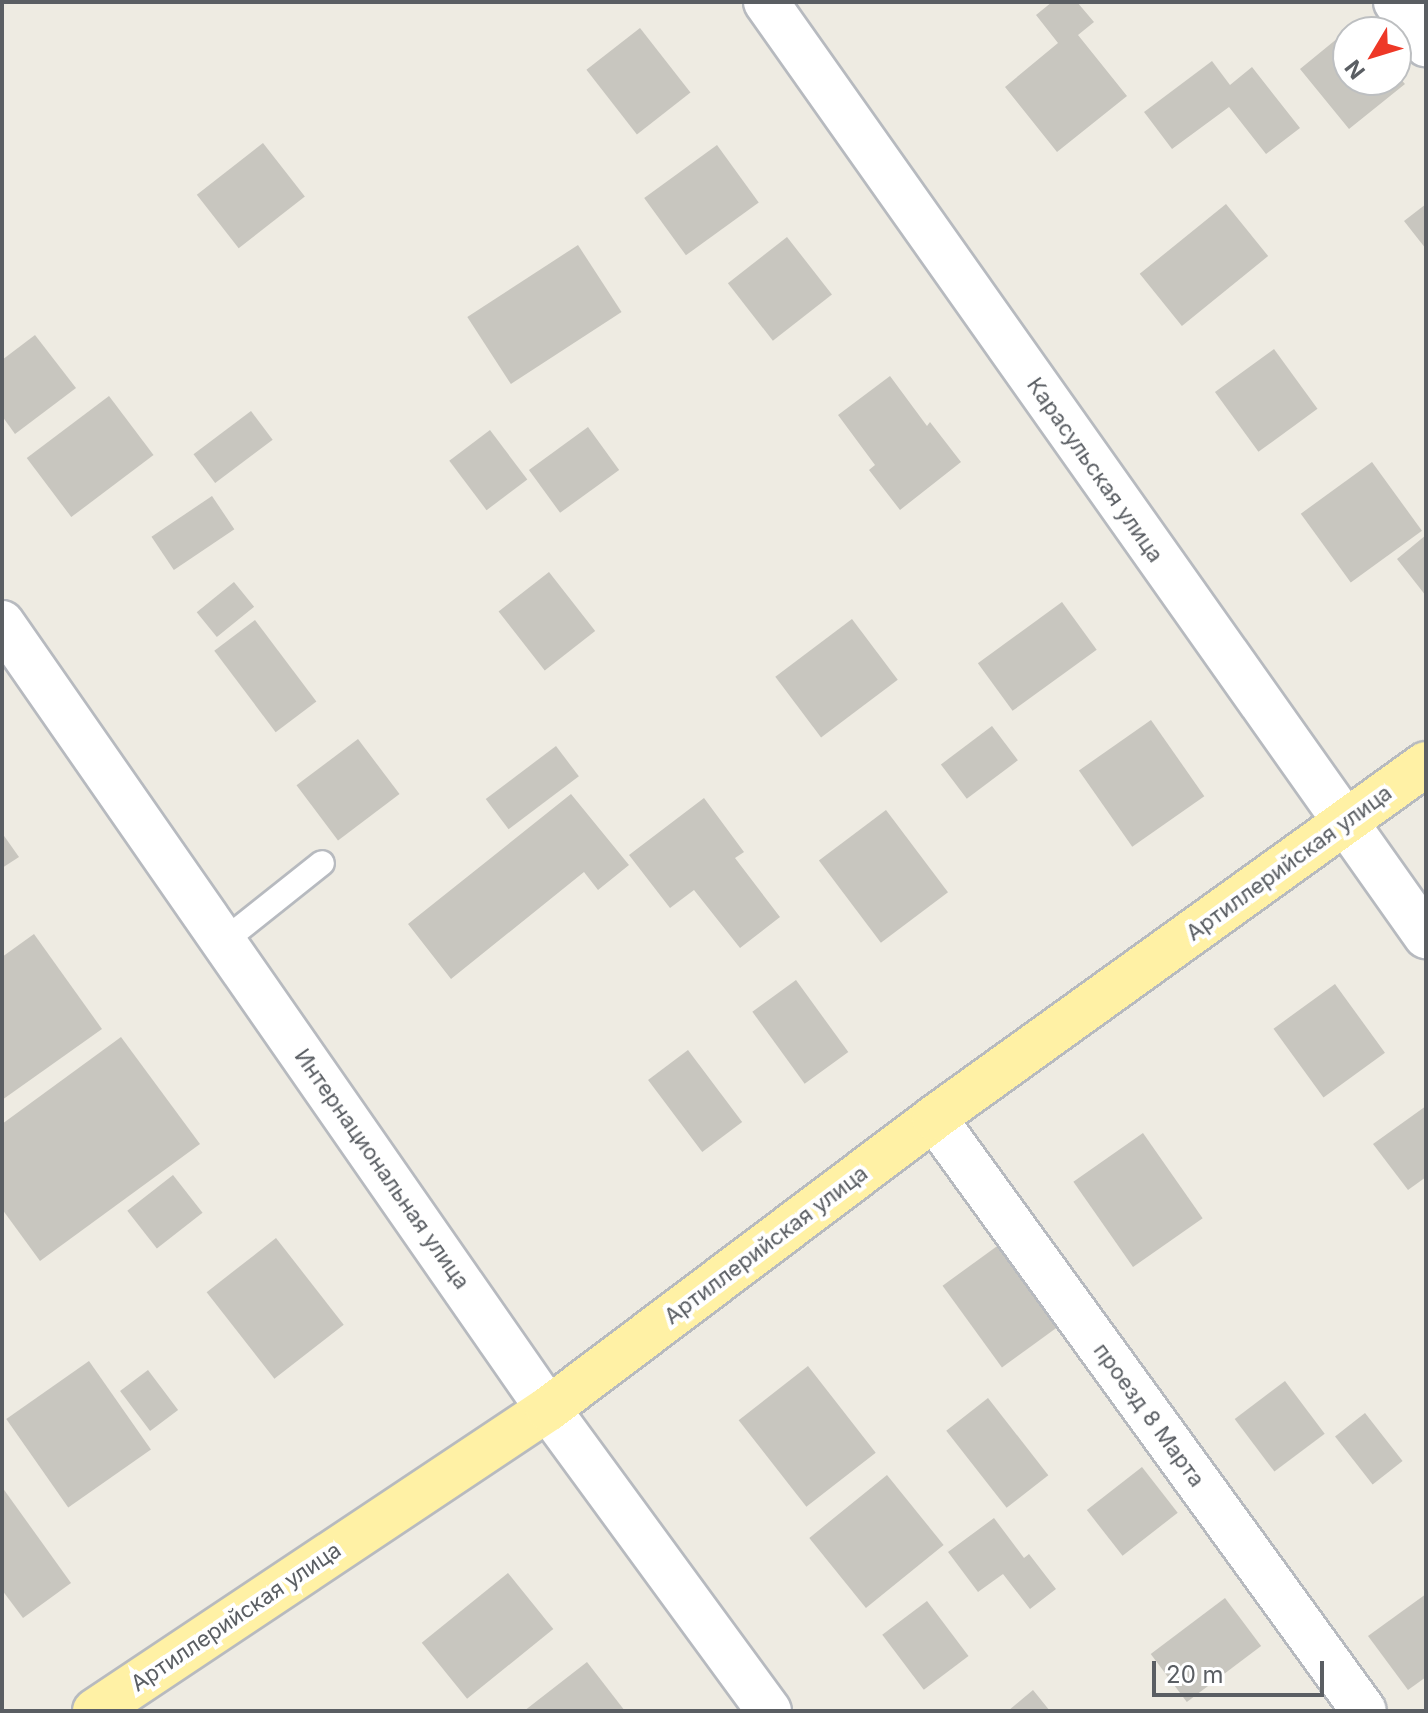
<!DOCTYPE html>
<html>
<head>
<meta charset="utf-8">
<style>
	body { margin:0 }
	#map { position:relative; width:1428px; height:1713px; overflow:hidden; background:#eeebe2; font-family:Inter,sans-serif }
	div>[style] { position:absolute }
	.building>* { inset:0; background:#c8c6bf; transform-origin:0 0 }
	.roads { filter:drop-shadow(2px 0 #b7babf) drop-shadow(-2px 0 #b7babf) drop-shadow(0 2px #b7babf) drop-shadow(0 -2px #b7babf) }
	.lane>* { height:24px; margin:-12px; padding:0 12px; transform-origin:12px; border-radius:12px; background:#fff }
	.street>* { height:44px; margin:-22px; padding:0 22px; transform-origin:22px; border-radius:22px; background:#fff }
	.secondary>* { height:44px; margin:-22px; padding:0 22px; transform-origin:22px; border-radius:22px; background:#fff }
	.primary>* { height:44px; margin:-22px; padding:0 22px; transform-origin:22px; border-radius:22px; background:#fff1a5 }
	span { translate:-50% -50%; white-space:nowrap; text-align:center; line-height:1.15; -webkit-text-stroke:8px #fff; paint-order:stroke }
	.street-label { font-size:22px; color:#5a5e63 }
	.frame { position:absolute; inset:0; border:4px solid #5a5e63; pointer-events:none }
	.north { position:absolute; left:1332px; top:16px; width:80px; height:80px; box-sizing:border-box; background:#fff; border:2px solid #bdbfc1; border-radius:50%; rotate:232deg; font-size:22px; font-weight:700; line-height:32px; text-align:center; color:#5a5e63 }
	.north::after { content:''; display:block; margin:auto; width:28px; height:36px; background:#ee3827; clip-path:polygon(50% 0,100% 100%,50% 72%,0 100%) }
	.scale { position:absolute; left:1152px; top:1661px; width:172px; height:36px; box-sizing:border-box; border:4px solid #5a5e63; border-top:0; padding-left:10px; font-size:24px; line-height:28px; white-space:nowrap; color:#5a5e63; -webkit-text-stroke:6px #fff; paint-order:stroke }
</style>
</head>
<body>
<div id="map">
	<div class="building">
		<i style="clip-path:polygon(1052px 2px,1077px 2px,1094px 22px,1078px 35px,1127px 96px,1057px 152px,1005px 87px,1058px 43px,1036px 15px)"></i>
		<i style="clip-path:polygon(1355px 24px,1362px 32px,1348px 32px,1348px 80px,1396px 80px,1396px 74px,1405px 84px,1349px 129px,1300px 69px)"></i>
		<i style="left:640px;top:28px;width:82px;height:68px;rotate:52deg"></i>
		<i style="clip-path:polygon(1212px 61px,1230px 85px,1252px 67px,1300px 128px,1266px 154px,1229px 107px,1172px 149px,1144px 112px)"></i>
		<i style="left:263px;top:143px;width:68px;height:84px;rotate:52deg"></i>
		<i style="left:717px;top:145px;width:71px;height:90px;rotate:54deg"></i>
		<i style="left:1226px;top:204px;width:67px;height:111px;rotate:51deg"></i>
		<i style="clip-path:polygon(1426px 204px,1426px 249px,1404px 221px)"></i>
		<i style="left:787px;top:237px;width:73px;height:75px;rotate:52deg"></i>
		<i style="left:578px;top:245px;width:80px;height:132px;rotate:57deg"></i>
		<i style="clip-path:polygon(35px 335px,76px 388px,15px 434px,2px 416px,2px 360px)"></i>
		<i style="left:1274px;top:349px;width:74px;height:73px;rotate:54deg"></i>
		<i style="clip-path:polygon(890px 376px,927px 426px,930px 422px,961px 462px,900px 510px,869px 470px,875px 465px,838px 415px)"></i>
		<i style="left:109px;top:396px;width:74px;height:103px;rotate:53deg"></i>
		<i style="left:251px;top:411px;width:36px;height:72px;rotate:53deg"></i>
		<i style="left:588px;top:427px;width:53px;height:73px;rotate:54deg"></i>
		<i style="left:490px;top:430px;width:62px;height:51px;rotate:53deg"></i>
		<i style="left:1372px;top:462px;width:85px;height:88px;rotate:54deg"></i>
		<i style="left:212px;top:496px;width:40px;height:73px;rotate:56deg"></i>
		<i style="clip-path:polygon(1426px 535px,1426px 596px,1397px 559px)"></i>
		<i style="left:549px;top:572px;width:75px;height:64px;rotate:52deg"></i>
		<i style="left:234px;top:582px;width:32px;height:48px;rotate:51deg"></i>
		<i style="left:1062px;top:602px;width:59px;height:104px;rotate:54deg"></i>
		<i style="left:852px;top:619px;width:76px;height:96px;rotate:53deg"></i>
		<i style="left:255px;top:620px;width:102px;height:51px;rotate:53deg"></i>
		<i style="left:1151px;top:720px;width:93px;height:88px;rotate:55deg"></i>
		<i style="left:992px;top:726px;width:43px;height:64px;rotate:53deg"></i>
		<i style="left:358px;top:739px;width:69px;height:77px;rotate:53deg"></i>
		<i style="left:556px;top:746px;width:38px;height:88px;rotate:53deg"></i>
		<i style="clip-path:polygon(571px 794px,629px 865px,598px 890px,584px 872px,451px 979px,408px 924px)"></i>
		<i style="clip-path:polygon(704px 798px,744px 852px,735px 858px,780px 917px,740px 948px,694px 890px,670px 908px,629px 855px)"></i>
		<i style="left:886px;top:810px;width:103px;height:84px;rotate:53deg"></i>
		<i style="clip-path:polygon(2px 833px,19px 857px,2px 868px)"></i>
		<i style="clip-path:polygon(34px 934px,102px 1029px,2px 1100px,2px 957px)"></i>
		<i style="left:796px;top:980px;width:89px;height:54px;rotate:54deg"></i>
		<i style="left:1335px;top:984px;width:85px;height:76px;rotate:54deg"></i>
		<i style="clip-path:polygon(121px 1037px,200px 1144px,40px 1261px,2px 1209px,2px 1124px)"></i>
		<i style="left:688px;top:1050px;width:90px;height:50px;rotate:53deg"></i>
		<i style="clip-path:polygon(1426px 1106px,1426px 1177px,1408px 1190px,1373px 1144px)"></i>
		<i style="left:1143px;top:1133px;width:104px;height:85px;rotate:55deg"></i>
		<i style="left:173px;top:1175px;width:48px;height:58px;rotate:52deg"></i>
		<i style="left:276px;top:1238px;width:110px;height:88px;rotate:52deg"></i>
		<i style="left:1000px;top:1244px;width:101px;height:71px;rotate:54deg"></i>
		<i style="left:89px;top:1361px;width:108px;height:101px;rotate:55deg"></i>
		<i style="left:808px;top:1366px;width:110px;height:88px;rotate:52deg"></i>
		<i style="left:148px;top:1370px;width:50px;height:35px;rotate:53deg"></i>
		<i style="left:1285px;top:1381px;width:66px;height:63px;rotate:53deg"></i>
		<i style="left:988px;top:1398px;width:98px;height:53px;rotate:52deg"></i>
		<i style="left:1365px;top:1413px;width:61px;height:38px;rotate:52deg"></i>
		<i style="left:1142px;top:1467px;width:58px;height:70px;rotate:52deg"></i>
		<i style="left:887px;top:1475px;width:90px;height:100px;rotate:51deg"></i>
		<i style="clip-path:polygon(2px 1487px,71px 1583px,23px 1618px,2px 1590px)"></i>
		<i style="clip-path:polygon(994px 1518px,1024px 1558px,1029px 1554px,1056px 1589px,1030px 1609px,1003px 1574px,978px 1592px,948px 1552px)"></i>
		<i style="left:508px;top:1573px;width:72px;height:111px;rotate:51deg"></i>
		<i style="clip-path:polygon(1426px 1594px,1426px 1677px,1408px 1690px,1368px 1636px)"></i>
		<i style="left:1225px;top:1598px;width:60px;height:93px;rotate:53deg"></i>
		<i style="left:927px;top:1601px;width:69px;height:56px;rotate:53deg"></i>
		<i style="clip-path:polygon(587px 1662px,625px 1711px,524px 1711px)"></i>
		<i style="clip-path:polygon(1033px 1690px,1050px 1711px,1008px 1711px)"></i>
	</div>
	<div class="roads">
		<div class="lane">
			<i style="left:224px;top:941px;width:125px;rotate:-38.5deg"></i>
		</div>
		<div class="street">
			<i style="left:766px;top:2px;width:1144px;rotate:54.75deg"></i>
			<i style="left:1396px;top:2px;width:52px;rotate:54.5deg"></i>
			<i style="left:2px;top:623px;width:957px;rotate:55.21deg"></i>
			<i style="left:934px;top:1118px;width:732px;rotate:54.05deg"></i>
		</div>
		<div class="secondary">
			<i style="left:548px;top:1409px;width:374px;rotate:53.8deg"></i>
		</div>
		<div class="primary">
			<i style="left:95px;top:1711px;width:544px;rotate:-33.69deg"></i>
			<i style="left:548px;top:1409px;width:483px;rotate:-37deg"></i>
			<i style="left:934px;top:1118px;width:606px;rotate:-35.74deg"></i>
		</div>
	</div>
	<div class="street-label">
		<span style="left:1095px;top:470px;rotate:55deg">Карасульская улица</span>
		<span style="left:1289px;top:863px;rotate:-36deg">Артиллерийская улица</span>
		<span style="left:382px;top:1169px;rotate:55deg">Интернациональная улица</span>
		<span style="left:766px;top:1245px;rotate:-37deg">Артиллерийская улица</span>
		<span style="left:1149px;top:1415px;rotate:54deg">проезд 8 Марта</span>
		<span style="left:236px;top:1617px;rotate:-34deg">Артиллерийская улица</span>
	</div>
	<div class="frame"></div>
	<div class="north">N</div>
	<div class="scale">20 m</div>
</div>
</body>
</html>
